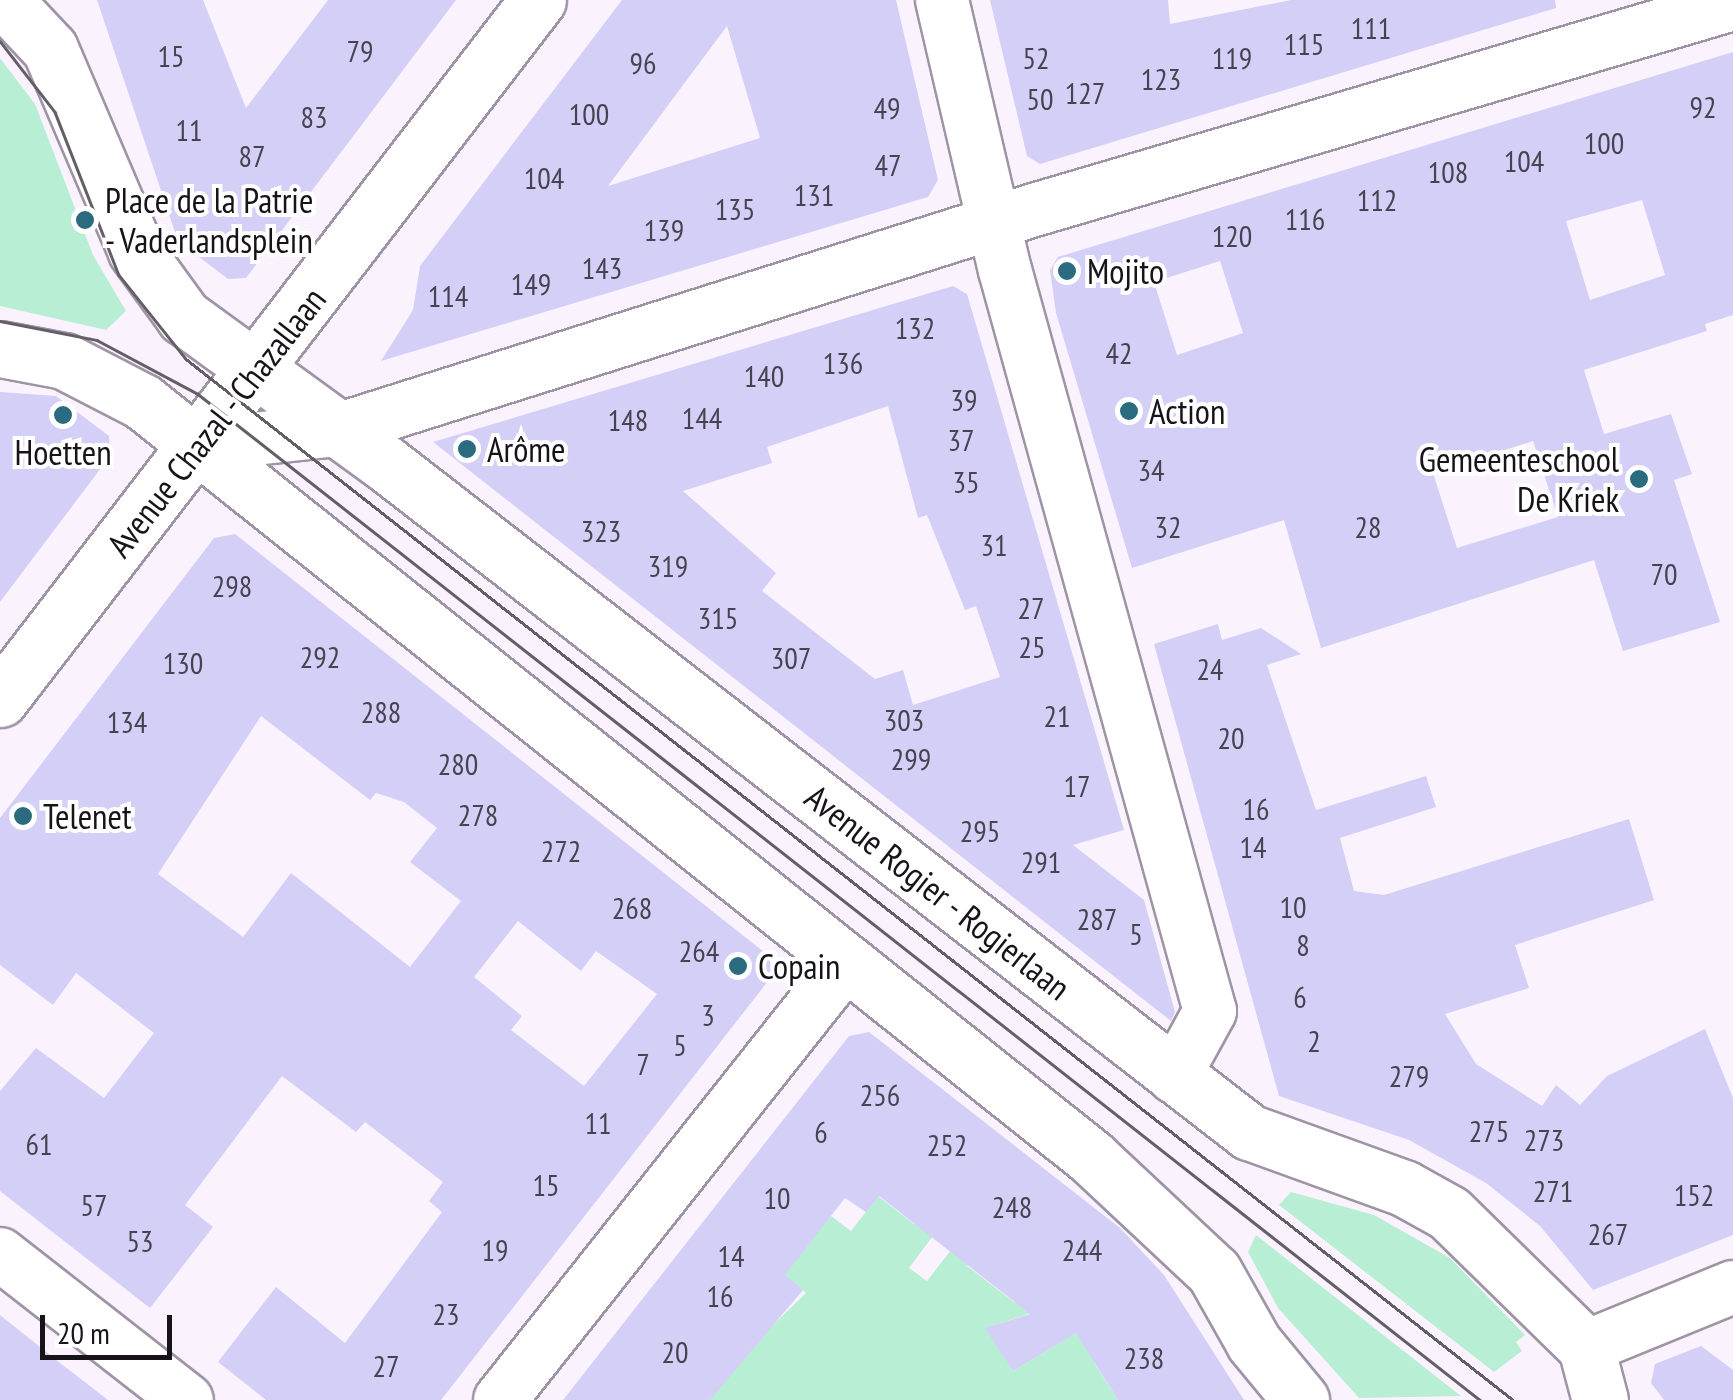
<!DOCTYPE html>
<html>
<head>
<meta charset="utf-8">
<style>
	body { margin:0 }
	#map { position:relative; width:1733px; height:1400px; overflow:hidden; background:#faf3fe; font-family:"PT Sans Narrow",sans-serif }
	div>[style] { position:absolute }
	.green>* { inset:0; background:#b8eed3 }
	.building>* { inset:0; background:#d4cff7 }
	.roads { filter:drop-shadow(2px 0 #9f94a5) drop-shadow(-2px 0 #9f94a5) drop-shadow(0 2px #9f94a5) drop-shadow(0 -2px #9f94a5) }
	.minor>* { height:52px; margin:-26px; padding:0 26px; transform-origin:26px; border-radius:26px; background:#fff }
	.tertiary>* { height:55px; margin:-27.5px; padding:0 27.5px; transform-origin:27.5px; border-radius:27.5px; background:#fff }
	.tram>* { height:2.5px; margin:-1.25px; padding:0 1.25px; transform-origin:1.25px; border-radius:1.25px; background:#645f67 }
	.dots>* { width:28px; height:28px; translate:-50% -50%; box-sizing:border-box; border:5px solid #fff; border-radius:50% }
	span { translate:-50% -50%; white-space:nowrap; text-align:center; line-height:1.15; -webkit-text-stroke:8px #fff; paint-order:stroke }
	.number-label { font-size:30px; color:#464250 }
	.number-label span { -webkit-text-stroke-width:0 }
	.poi-label { font-size:35px; color:#171319 }
	.left { translate:0 -50%; text-align:left }
	.right { translate:-100% -50%; text-align:right }
	.street-label { font-size:35px; color:#171319 }
	.scale { position:absolute; left:40px; top:1315px; width:132px; height:45px; box-sizing:border-box; border:5px solid #171319; border-top:0; padding-left:12px; font-size:30px; line-height:35px; white-space:nowrap; color:#171319; -webkit-text-stroke:8px #fff; paint-order:stroke }
</style>
</head>
<body>
<div id="map">
	<div class="green">
		<i style="clip-path:polygon(0 58px,35px 104px,93px 255px,126px 311px,106px 330px,0 306px)"></i>
		<i style="clip-path:polygon(904px 1163px,879px 1197px,914px 1224px,938px 1229px,909px 1268px,927px 1281px,965px 1232px,982px 1245px,967px 1266px,1014px 1302px,1068px 1301px,986px 1328px,1013px 1371px,1092px 1323px,1095px 1364px,1118px 1400px,696px 1400px,806px 1293px,776px 1268px,831px 1216px,851px 1231px)"></i>
		<i style="clip-path:polygon(1291px 1192px,1374px 1215px,1450px 1258px,1525px 1335px,1516px 1342px,1522px 1351px,1494px 1372px,1279px 1205px)"></i>
		<i style="clip-path:polygon(1256px 1235px,1461px 1396px,1359px 1398px,1278px 1308px,1248px 1252px)"></i>
	</div>
	<div class="building">
		<i style="clip-path:polygon(97px 0,203px 0,246px 108px,328px 0,456px 0,246px 278px,228px 279px,178px 241px)"></i>
		<i style="clip-path:polygon(evenodd,622px 0,896px 0,938px 180px,928px 197px,381px 361px,413px 310px,420px 266px,622px 0,727px 26px,760px 138px,608px 186px,727px 26px)"></i>
		<i style="clip-path:polygon(990px 0,1168px 0,1170px 24px,1291px 0,1555px 0,1556px 8px,1040px 164px,1027px 156px)"></i>
		<i style="clip-path:polygon(evenodd,1733px 52px,1733px 315px,1705px 324px,1707px 331px,1584px 370px,1604px 434px,1671px 414px,1692px 474px,1674px 480px,1720px 622px,1623px 651px,1594px 560px,1321px 648px,1284px 520px,1132px 568px,1056px 313px,1050px 270px,1058px 257px,1733px 52px,1642px 200px,1665px 275px,1590px 300px,1566px 221px,1642px 200px,1733px 52px,1220px 261px,1243px 333px,1177px 355px,1154px 282px,1220px 261px,1733px 52px,1533px 441px,1558px 517px,1457px 548px,1433px 473px,1533px 441px)"></i>
		<i style="clip-path:polygon(evenodd,953px 286px,967px 294px,1124px 830px,1073px 845px,1144px 900px,1175px 1012px,1171px 1021px,433px 442px,953px 286px,888px 406px,918px 518px,927px 515px,965px 610px,976px 606px,1000px 677px,913px 705px,903px 670px,875px 679px,762px 591px,776px 573px,683px 491px,772px 463px,767px 447px,888px 406px)"></i>
		<i style="clip-path:polygon(0 392px,56px 396px,109px 436px,110px 456px,0 602px)"></i>
		<i style="clip-path:polygon(evenodd,235px 534px,769px 956px,772px 976px,441px 1400px,266px 1400px,218px 1362px,276px 1287px,345px 1343px,442px 1212px,429px 1201px,443px 1182px,365px 1122px,356px 1132px,282px 1076px,185px 1205px,213px 1227px,150px 1308px,0 1191px,0 1091px,36px 1048px,104px 1098px,154px 1033px,76px 973px,53px 1005px,0 965px,0 818px,214px 538px,235px 534px,261px 716px,370px 800px,376px 793px,404px 802px,437px 828px,410px 862px,461px 901px,410px 967px,291px 873px,243px 937px,158px 874px,261px 716px,235px 534px,518px 921px,581px 971px,596px 951px,657px 994px,584px 1086px,511px 1030px,522px 1016px,474px 977px,518px 921px)"></i>
		<i style="clip-path:polygon(1218px 624px,1222px 640px,1261px 628px,1301px 654px,1267px 665px,1316px 810px,1426px 776px,1436px 807px,1340px 838px,1354px 891px,1384px 895px,1629px 819px,1654px 900px,1515px 945px,1529px 988px,1445px 1014px,1476px 1064px,1542px 1106px,1556px 1085px,1580px 1105px,1607px 1076px,1705px 1029px,1733px 1098px,1733px 1235px,1593px 1290px,1540px 1226px,1486px 1183px,1409px 1140px,1279px 1096px,1154px 644px)"></i>
		<i style="clip-path:polygon(869px 1032px,1120px 1228px,1164px 1275px,1244px 1400px,1118px 1400px,1076px 1333px,1013px 1371px,985px 1328px,1030px 1314px,879px 1196px,866px 1212px,845px 1198px,785px 1275px,803px 1290px,710px 1400px,563px 1400px,849px 1036px)"></i>
		<i style="clip-path:polygon(0 1315px,60px 1363px,108px 1400px,0 1400px)"></i>
		<i style="clip-path:polygon(1701px 1346px,1733px 1370px,1733px 1400px,1664px 1400px,1651px 1383px,1655px 1364px)"></i>
	</div>
	<div class="roads">
		<div class="minor">
			<i style="left:942px;top:0;width:277px;rotate:76.9deg"></i>
			<i style="left:1005px;top:270px;width:769px;rotate:74.54deg"></i>
			<i style="left:1210px;top:1011px;width:75px;rotate:118.6deg"></i>
			<i style="left:198px;top:445px;width:140px;rotate:-6.2deg"></i>
			<i style="left:337px;top:430px;width:731px;rotate:-17.52deg"></i>
			<i style="left:1034px;top:210px;width:729px;rotate:-16.42deg"></i>
			<i style="left:0;top:1254px;width:237px;rotate:38deg"></i>
			<i style="left:1586px;top:1347px;width:159px;rotate:-22.2deg"></i>
			<i style="left:500px;top:1400px;width:559px;rotate:-51.61deg"></i>
		</div>
		<div class="tertiary">
			<i style="left:4px;top:0;width:67px;rotate:46.8deg"></i>
			<i style="left:50px;top:49px;width:220px;rotate:66.9deg"></i>
			<i style="left:136px;top:251px;width:82px;rotate:54deg"></i>
			<i style="left:184px;top:317px;width:248px;rotate:36deg"></i>
			<i style="left:385px;top:463px;width:1093px;rotate:37.75deg"></i>
			<i style="left:1249px;top:1132px;width:165px;rotate:19.9deg"></i>
			<i style="left:1404px;top:1188px;width:51px;rotate:29.1deg"></i>
			<i style="left:1449px;top:1213px;width:192px;rotate:44.4deg"></i>
			<i style="left:1586px;top:1347px;width:55px;rotate:75.2deg"></i>
			<i style="left:0;top:349px;width:65px;rotate:10.6deg"></i>
			<i style="left:64px;top:361px;width:89px;rotate:27.4deg"></i>
			<i style="left:143px;top:402px;width:1212px;rotate:38.53deg"></i>
			<i style="left:1091px;top:1157px;width:168px;rotate:43.1deg"></i>
			<i style="left:1214px;top:1272px;width:81px;rotate:60.6deg"></i>
			<i style="left:1254px;top:1343px;width:74px;rotate:50.5deg"></i>
			<i style="left:0;top:699px;width:882px;rotate:-52.42deg"></i>
		</div>
	</div>
	<div class="tram">
		<i style="left:0;top:41px;width:90px;rotate:52.2deg"></i>
		<i style="left:55px;top:112px;width:175px;rotate:68.6deg"></i>
		<i style="left:119px;top:275px;width:107px;rotate:51.4deg"></i>
		<i style="left:186px;top:359px;width:1687px;rotate:38.11deg"></i>
		<i style="left:0;top:321px;width:99px;rotate:11.1deg"></i>
		<i style="left:97px;top:340px;width:115px;rotate:28.1deg"></i>
		<i style="left:198px;top:394px;width:1630px;rotate:38.12deg"></i>
	</div>
	<div class="dots">
		<i style="left:85px;top:220px;background:#2b6b80"></i>
		<i style="left:1067px;top:271px;background:#2b6b80"></i>
		<i style="left:1129px;top:411px;background:#2b6b80"></i>
		<i style="left:63px;top:415px;background:#2b6b80"></i>
		<i style="left:467px;top:449px;background:#2b6b80"></i>
		<i style="left:1639px;top:479px;background:#2b6b80"></i>
		<i style="left:23px;top:816px;background:#2b6b80"></i>
		<i style="left:738px;top:966px;background:#2b6b80"></i>
	</div>
	<div class="number-label">
		<span style="left:1371px;top:28px">111</span>
		<span style="left:1304px;top:44px">115</span>
		<span style="left:360px;top:51px">79</span>
		<span style="left:171px;top:56px">15</span>
		<span style="left:1036px;top:58px">52</span>
		<span style="left:1232px;top:58px">119</span>
		<span style="left:643px;top:63px">96</span>
		<span style="left:1161px;top:79px">123</span>
		<span style="left:1085px;top:93px">127</span>
		<span style="left:1040px;top:99px">50</span>
		<span style="left:1703px;top:107px">92</span>
		<span style="left:887px;top:108px">49</span>
		<span style="left:589px;top:114px">100</span>
		<span style="left:314px;top:117px">83</span>
		<span style="left:189px;top:130px">11</span>
		<span style="left:1604px;top:143px">100</span>
		<span style="left:252px;top:156px">87</span>
		<span style="left:1524px;top:161px">104</span>
		<span style="left:888px;top:165px">47</span>
		<span style="left:1448px;top:172px">108</span>
		<span style="left:544px;top:178px">104</span>
		<span style="left:814px;top:195px">131</span>
		<span style="left:1377px;top:200px">112</span>
		<span style="left:735px;top:209px">135</span>
		<span style="left:1305px;top:219px">116</span>
		<span style="left:664px;top:230px">139</span>
		<span style="left:1232px;top:236px">120</span>
		<span style="left:602px;top:268px">143</span>
		<span style="left:531px;top:284px">149</span>
		<span style="left:448px;top:296px">114</span>
		<span style="left:915px;top:328px">132</span>
		<span style="left:1119px;top:353px">42</span>
		<span style="left:843px;top:363px">136</span>
		<span style="left:764px;top:376px">140</span>
		<span style="left:964px;top:400px">39</span>
		<span style="left:702px;top:418px">144</span>
		<span style="left:628px;top:420px">148</span>
		<span style="left:961px;top:440px">37</span>
		<span style="left:1151px;top:470px">34</span>
		<span style="left:966px;top:482px">35</span>
		<span style="left:1168px;top:527px">32</span>
		<span style="left:1368px;top:527px">28</span>
		<span style="left:601px;top:531px">323</span>
		<span style="left:994px;top:545px">31</span>
		<span style="left:668px;top:566px">319</span>
		<span style="left:1664px;top:574px">70</span>
		<span style="left:232px;top:586px">298</span>
		<span style="left:1031px;top:608px">27</span>
		<span style="left:718px;top:618px">315</span>
		<span style="left:1032px;top:647px">25</span>
		<span style="left:320px;top:657px">292</span>
		<span style="left:791px;top:658px">307</span>
		<span style="left:183px;top:663px">130</span>
		<span style="left:1210px;top:669px">24</span>
		<span style="left:381px;top:712px">288</span>
		<span style="left:1057px;top:716px">21</span>
		<span style="left:904px;top:720px">303</span>
		<span style="left:127px;top:722px">134</span>
		<span style="left:1231px;top:738px">20</span>
		<span style="left:911px;top:759px">299</span>
		<span style="left:458px;top:764px">280</span>
		<span style="left:1077px;top:786px">17</span>
		<span style="left:1256px;top:809px">16</span>
		<span style="left:478px;top:815px">278</span>
		<span style="left:980px;top:831px">295</span>
		<span style="left:1253px;top:847px">14</span>
		<span style="left:561px;top:851px">272</span>
		<span style="left:1041px;top:862px">291</span>
		<span style="left:1293px;top:907px">10</span>
		<span style="left:632px;top:908px">268</span>
		<span style="left:1097px;top:919px">287</span>
		<span style="left:1136px;top:934px">5</span>
		<span style="left:1303px;top:945px">8</span>
		<span style="left:699px;top:951px">264</span>
		<span style="left:1300px;top:997px">6</span>
		<span style="left:708px;top:1015px">3</span>
		<span style="left:1314px;top:1041px">2</span>
		<span style="left:680px;top:1045px">5</span>
		<span style="left:643px;top:1064px">7</span>
		<span style="left:1409px;top:1076px">279</span>
		<span style="left:880px;top:1095px">256</span>
		<span style="left:598px;top:1123px">11</span>
		<span style="left:1489px;top:1131px">275</span>
		<span style="left:821px;top:1132px">6</span>
		<span style="left:1544px;top:1140px">273</span>
		<span style="left:39px;top:1144px">61</span>
		<span style="left:947px;top:1145px">252</span>
		<span style="left:546px;top:1185px">15</span>
		<span style="left:1553px;top:1191px">271</span>
		<span style="left:1694px;top:1195px">152</span>
		<span style="left:777px;top:1198px">10</span>
		<span style="left:94px;top:1205px">57</span>
		<span style="left:1012px;top:1207px">248</span>
		<span style="left:1608px;top:1234px">267</span>
		<span style="left:140px;top:1241px">53</span>
		<span style="left:495px;top:1250px">19</span>
		<span style="left:1082px;top:1250px">244</span>
		<span style="left:731px;top:1256px">14</span>
		<span style="left:720px;top:1296px">16</span>
		<span style="left:446px;top:1314px">23</span>
		<span style="left:675px;top:1352px">20</span>
		<span style="left:1144px;top:1358px">238</span>
		<span style="left:386px;top:1366px">27</span>
	</div>
	<div class="poi-label">
		<span class="left" style="left:105px;top:220px">Place de la Patrie<br>- Vaderlandsplein</span>
		<span class="left" style="left:1087px;top:271px">Mojito</span>
		<span class="left" style="left:1149px;top:411px">Action</span>
		<span class="left" style="left:487px;top:449px">Arôme</span>
		<span style="left:63px;top:452px">Hoetten</span>
		<span class="right" style="left:1619px;top:479px">Gemeenteschool<br>De Kriek</span>
		<span class="left" style="left:43px;top:816px">Telenet</span>
		<span class="left" style="left:758px;top:966px">Copain</span>
	</div>
	<div class="street-label">
		<span style="left:216px;top:422px;rotate:-52deg">Avenue Chazal - Chazallaan</span>
		<span style="left:938px;top:892px;rotate:38deg">Avenue Rogier - Rogierlaan</span>
	</div>
	<div class="scale">20 m</div>
</div>
</body>
</html>
